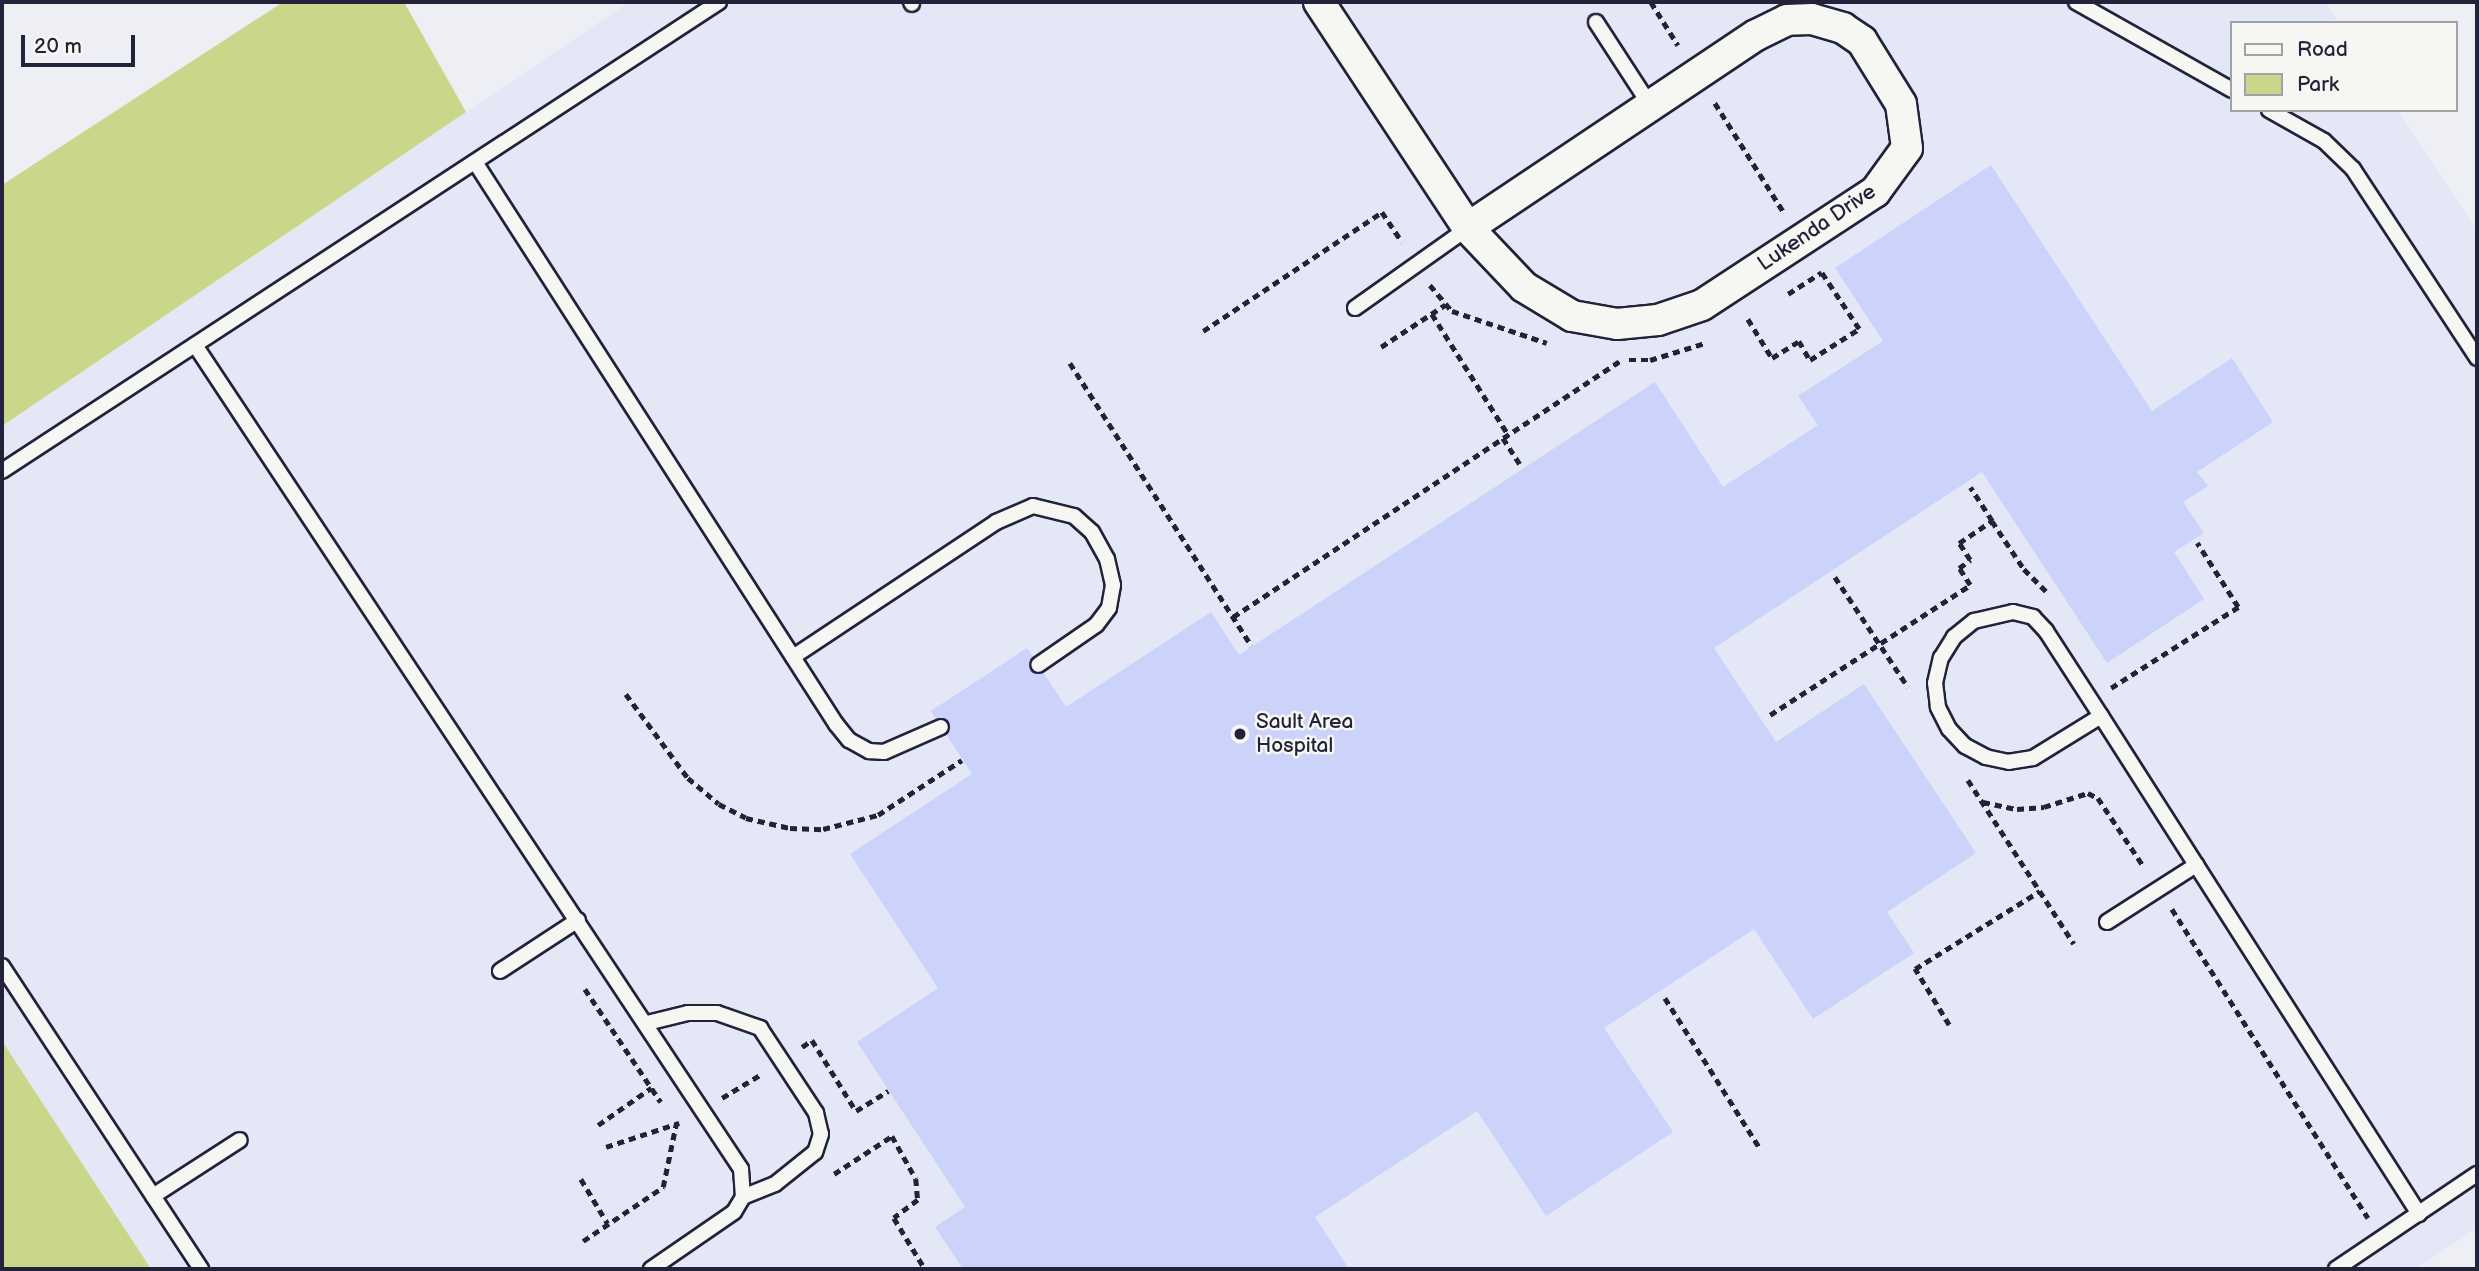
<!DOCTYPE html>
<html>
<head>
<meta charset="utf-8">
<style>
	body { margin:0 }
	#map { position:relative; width:2479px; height:1271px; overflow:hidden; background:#edeff4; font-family:"Balsamiq Sans",sans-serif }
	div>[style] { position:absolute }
	.built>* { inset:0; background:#e3e7f6 }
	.green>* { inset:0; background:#cad68a }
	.building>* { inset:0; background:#cbd3fb }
	.path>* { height:4.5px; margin-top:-2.25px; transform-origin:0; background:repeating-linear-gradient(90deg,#22223b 0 7px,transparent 0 12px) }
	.roads { filter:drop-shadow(2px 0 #22223b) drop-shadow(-2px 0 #22223b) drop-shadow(0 2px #22223b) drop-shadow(0 -2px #22223b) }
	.service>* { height:14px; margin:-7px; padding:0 7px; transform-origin:7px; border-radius:7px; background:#f6f6f2 }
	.minor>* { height:30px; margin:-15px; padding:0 15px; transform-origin:15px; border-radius:15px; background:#f6f6f2 }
	.dots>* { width:19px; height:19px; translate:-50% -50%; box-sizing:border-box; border:4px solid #f6f6f2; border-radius:50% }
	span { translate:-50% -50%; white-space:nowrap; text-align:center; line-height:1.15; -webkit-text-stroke:5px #f6f6f2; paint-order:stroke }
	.street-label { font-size:21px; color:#22223b }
	.poi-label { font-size:21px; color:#22223b }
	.left { translate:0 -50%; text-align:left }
	.frame { position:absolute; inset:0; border:4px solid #22223b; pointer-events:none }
	.legend { position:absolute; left:2230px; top:21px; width:228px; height:91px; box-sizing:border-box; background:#f6f6f2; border:2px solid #a1a1a9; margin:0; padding:9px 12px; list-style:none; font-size:21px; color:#22223b }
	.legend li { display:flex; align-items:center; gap:14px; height:35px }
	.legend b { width:35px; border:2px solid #a1a1a9 }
	.scale { position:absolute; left:21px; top:35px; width:114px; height:32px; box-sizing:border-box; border:4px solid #22223b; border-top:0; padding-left:9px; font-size:21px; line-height:24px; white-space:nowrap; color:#22223b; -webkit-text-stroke:5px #f6f6f2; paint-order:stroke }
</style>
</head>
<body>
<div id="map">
	<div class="built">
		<i style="clip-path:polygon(629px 2px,2325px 2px,2339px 23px,2232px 23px,2232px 110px,2397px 110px,2477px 231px,2477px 1228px,2416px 1269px,151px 1269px,2px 1041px,2px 426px)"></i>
	</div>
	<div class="green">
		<i style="clip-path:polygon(283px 2px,404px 2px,466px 112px,2px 426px,2px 185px)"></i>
		<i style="clip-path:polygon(2px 1041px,151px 1269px,2px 1269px)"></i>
	</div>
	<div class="building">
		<i style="clip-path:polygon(1991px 165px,2152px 411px,2232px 358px,2273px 422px,2197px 472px,2208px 486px,2183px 502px,2204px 533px,2174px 552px,2204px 599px,2107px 663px,1982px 472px,1714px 648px,1776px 742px,1864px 684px,1976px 853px,1887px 912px,1914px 953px,1813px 1019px,1754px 929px,1604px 1028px,1673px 1132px,1546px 1216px,1477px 1111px,1315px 1217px,1349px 1269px,963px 1269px,935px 1227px,965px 1207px,857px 1042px,938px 988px,850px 854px,972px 774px,931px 711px,1027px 648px,1066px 707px,1211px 612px,1239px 655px,1655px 382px,1723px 487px,1818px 425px,1798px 396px,1883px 341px,1835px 268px)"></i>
	</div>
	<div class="path">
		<i style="left:1651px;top:2px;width:51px;rotate:57.9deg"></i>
		<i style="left:1715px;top:103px;width:128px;rotate:57.8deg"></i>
		<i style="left:1430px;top:285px;width:34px;rotate:50deg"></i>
		<i style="left:1452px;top:311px;width:100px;rotate:18.6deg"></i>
		<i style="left:1788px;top:294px;width:40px;rotate:-32.9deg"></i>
		<i style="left:1432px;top:314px;width:142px;rotate:57.7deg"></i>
		<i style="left:1748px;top:319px;width:46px;rotate:58.4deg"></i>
		<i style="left:1772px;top:358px;width:32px;rotate:-32deg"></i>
		<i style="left:1799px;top:341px;width:22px;rotate:60deg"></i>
		<i style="left:1810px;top:360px;width:58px;rotate:-32.3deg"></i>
		<i style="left:1859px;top:329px;width:69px;rotate:-123.7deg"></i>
		<i style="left:1203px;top:331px;width:215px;rotate:-33.6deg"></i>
		<i style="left:1382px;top:212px;width:36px;rotate:56deg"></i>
		<i style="left:1381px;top:347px;width:77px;rotate:-33.3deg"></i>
		<i style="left:1629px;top:360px;width:21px"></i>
		<i style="left:1650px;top:360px;width:58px;rotate:-17.2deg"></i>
		<i style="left:1070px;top:363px;width:336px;rotate:57.3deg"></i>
		<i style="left:1503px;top:438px;width:31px;rotate:57deg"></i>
		<i style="left:1992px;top:521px;width:58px;rotate:56.3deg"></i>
		<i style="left:2024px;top:569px;width:35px;rotate:45deg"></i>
		<i style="left:1835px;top:577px;width:132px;rotate:56.4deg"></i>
		<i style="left:1233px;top:617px;width:464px;rotate:-33.5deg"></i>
		<i style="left:2111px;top:688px;width:151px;rotate:-32.5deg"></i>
		<i style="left:2238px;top:607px;width:76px;rotate:-122.6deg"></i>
		<i style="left:626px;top:694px;width:104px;rotate:53.6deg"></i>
		<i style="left:688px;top:778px;width:40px;rotate:40deg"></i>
		<i style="left:719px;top:804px;width:30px;rotate:27deg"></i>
		<i style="left:746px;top:818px;width:45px;rotate:12.8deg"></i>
		<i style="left:790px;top:828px;width:33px;rotate:2deg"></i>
		<i style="left:823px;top:829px;width:57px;rotate:-14.3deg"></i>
		<i style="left:878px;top:815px;width:100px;rotate:-33.2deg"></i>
		<i style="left:1770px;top:715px;width:239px;rotate:-33deg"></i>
		<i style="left:1970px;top:585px;width:20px;rotate:-123deg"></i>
		<i style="left:1959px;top:568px;width:14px;rotate:-36deg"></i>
		<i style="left:1970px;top:560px;width:20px;rotate:-123deg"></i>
		<i style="left:1959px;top:543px;width:40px;rotate:-34deg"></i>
		<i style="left:1992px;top:521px;width:40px;rotate:-122.9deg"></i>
		<i style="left:1968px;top:780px;width:195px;rotate:57.1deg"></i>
		<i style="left:1983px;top:802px;width:35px;rotate:12deg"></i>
		<i style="left:2017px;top:809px;width:27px;rotate:-4deg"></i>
		<i style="left:2044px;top:807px;width:46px;rotate:-17.7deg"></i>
		<i style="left:2088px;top:793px;width:11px;rotate:27deg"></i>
		<i style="left:2098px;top:798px;width:83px;rotate:56.3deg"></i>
		<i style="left:2172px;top:909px;width:366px;rotate:57.6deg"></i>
		<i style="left:585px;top:989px;width:136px;rotate:56.1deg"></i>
		<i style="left:1665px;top:998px;width:178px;rotate:57.7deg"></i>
		<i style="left:1949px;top:1025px;width:66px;rotate:-121.3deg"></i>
		<i style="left:1915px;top:969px;width:147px;rotate:-32deg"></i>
		<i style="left:802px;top:1047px;width:12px;rotate:-35deg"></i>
		<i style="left:812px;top:1040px;width:84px;rotate:58.2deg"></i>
		<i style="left:856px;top:1111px;width:38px;rotate:-32deg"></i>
		<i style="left:722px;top:1098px;width:44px;rotate:-31.2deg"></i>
		<i style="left:598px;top:1125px;width:65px;rotate:-34.9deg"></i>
		<i style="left:606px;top:1147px;width:77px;rotate:-18.2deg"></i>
		<i style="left:834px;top:1174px;width:69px;rotate:-33.2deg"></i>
		<i style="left:892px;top:1136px;width:49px;rotate:60.8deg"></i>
		<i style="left:916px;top:1179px;width:21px;rotate:85deg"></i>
		<i style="left:918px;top:1200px;width:30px;rotate:143deg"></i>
		<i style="left:894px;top:1218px;width:60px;rotate:58.7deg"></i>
		<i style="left:581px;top:1179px;width:52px;rotate:59deg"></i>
		<i style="left:583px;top:1241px;width:97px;rotate:-34deg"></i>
		<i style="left:663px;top:1187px;width:64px;rotate:-78.3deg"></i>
	</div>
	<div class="roads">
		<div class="service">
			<i style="left:911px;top:2px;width:2px;rotate:63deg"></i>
			<i style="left:2076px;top:2px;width:179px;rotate:29.4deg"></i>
			<i style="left:1596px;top:22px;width:99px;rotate:57deg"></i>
			<i style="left:2269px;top:110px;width:63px;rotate:29.4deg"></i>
			<i style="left:2324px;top:141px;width:40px;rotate:44deg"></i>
			<i style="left:2353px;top:169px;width:226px;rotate:56.7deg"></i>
			<i style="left:475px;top:162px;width:668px;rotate:57.29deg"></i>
			<i style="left:836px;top:724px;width:21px;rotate:51deg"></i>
			<i style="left:849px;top:740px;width:23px;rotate:29deg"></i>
			<i style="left:869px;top:751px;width:15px;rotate:4deg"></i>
			<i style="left:884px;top:752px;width:62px;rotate:-23.7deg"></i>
			<i style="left:1355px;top:308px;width:138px;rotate:-35.3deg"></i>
			<i style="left:195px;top:345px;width:988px;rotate:56.47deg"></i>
			<i style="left:741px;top:1169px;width:28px;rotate:86deg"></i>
			<i style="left:743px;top:1197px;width:17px;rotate:121deg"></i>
			<i style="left:734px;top:1212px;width:101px;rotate:145.5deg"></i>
			<i style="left:2px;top:471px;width:857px;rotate:-33.19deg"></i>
			<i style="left:2013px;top:612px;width:21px;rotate:14deg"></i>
			<i style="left:2033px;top:617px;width:19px;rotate:47deg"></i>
			<i style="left:2046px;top:631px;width:101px;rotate:57.1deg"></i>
			<i style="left:2101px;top:716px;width:80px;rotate:148.3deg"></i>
			<i style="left:2033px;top:758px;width:24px;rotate:171deg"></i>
			<i style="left:2009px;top:762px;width:24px;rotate:-168deg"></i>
			<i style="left:1986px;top:757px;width:24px;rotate:-152deg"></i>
			<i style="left:1965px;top:746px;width:23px;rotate:-133deg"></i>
			<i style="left:1949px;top:729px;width:25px;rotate:-117deg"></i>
			<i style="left:1938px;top:707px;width:24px;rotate:-97deg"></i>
			<i style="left:1935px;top:683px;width:26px;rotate:-77deg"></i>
			<i style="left:1941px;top:658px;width:25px;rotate:-58deg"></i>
			<i style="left:1954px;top:637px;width:26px;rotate:-39deg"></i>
			<i style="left:1974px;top:621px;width:40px;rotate:-13deg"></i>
			<i style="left:793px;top:657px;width:244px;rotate:-33.6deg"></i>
			<i style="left:996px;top:522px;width:40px;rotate:-23.4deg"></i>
			<i style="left:1033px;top:506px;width:42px;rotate:13.7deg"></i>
			<i style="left:1074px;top:516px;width:24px;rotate:42deg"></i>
			<i style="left:1092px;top:532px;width:31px;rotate:61deg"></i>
			<i style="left:1107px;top:559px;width:27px;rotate:77deg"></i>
			<i style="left:1113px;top:585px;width:23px;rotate:100deg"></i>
			<i style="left:1109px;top:608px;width:21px;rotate:127deg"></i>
			<i style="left:1096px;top:625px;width:70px;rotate:145.4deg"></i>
			<i style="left:2101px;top:716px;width:591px;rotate:57.44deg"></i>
			<i style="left:2107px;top:922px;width:106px;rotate:-32.6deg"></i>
			<i style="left:2px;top:966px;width:363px;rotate:56.7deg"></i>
			<i style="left:500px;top:971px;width:93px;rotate:-33.2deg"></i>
			<i style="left:647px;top:1023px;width:42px;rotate:-13.7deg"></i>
			<i style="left:688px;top:1013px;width:29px"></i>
			<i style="left:717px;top:1013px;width:46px;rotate:19.2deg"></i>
			<i style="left:760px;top:1028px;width:102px;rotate:56.6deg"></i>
			<i style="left:816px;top:1113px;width:22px;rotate:77deg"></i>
			<i style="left:821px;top:1134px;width:19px;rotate:108deg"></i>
			<i style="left:815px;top:1152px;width:51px;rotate:141.3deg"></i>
			<i style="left:775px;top:1184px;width:35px;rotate:158deg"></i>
			<i style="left:153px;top:1196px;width:103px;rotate:-32.8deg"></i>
			<i style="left:2336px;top:1269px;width:170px;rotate:-34deg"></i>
		</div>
		<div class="minor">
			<i style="left:1319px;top:2px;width:271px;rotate:56.6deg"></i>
			<i style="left:1468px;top:228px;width:81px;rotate:46.5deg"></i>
			<i style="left:1524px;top:287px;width:56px;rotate:31.1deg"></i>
			<i style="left:1572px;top:316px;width:46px;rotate:10.1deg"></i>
			<i style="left:1617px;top:324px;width:41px;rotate:-5.6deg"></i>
			<i style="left:1658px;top:320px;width:46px;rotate:-18.8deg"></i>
			<i style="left:1702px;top:305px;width:207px;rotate:-33.2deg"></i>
			<i style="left:1875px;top:192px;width:54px;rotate:-54deg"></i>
			<i style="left:1907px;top:148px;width:44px;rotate:-97.8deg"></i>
			<i style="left:1901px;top:104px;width:74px;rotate:-121.8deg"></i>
			<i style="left:1862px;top:41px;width:23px;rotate:-146deg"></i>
			<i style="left:1843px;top:28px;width:32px;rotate:-164deg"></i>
			<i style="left:1812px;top:19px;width:25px;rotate:178deg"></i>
			<i style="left:1787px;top:20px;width:34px;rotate:154deg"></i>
			<i style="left:1756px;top:35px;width:347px;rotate:146.2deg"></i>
		</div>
	</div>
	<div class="dots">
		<i style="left:1240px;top:734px;background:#22223b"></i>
	</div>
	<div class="street-label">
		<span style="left:1817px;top:228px;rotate:-34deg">Lukenda Drive</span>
	</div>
	<div class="poi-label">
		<span class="left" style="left:1256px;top:734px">Sault Area<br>Hospital</span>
	</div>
	<div class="frame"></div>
	<ul class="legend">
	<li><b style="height:9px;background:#f6f6f2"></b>Road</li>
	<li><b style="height:19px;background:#cad68a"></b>Park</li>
	</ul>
	<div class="scale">20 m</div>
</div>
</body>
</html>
